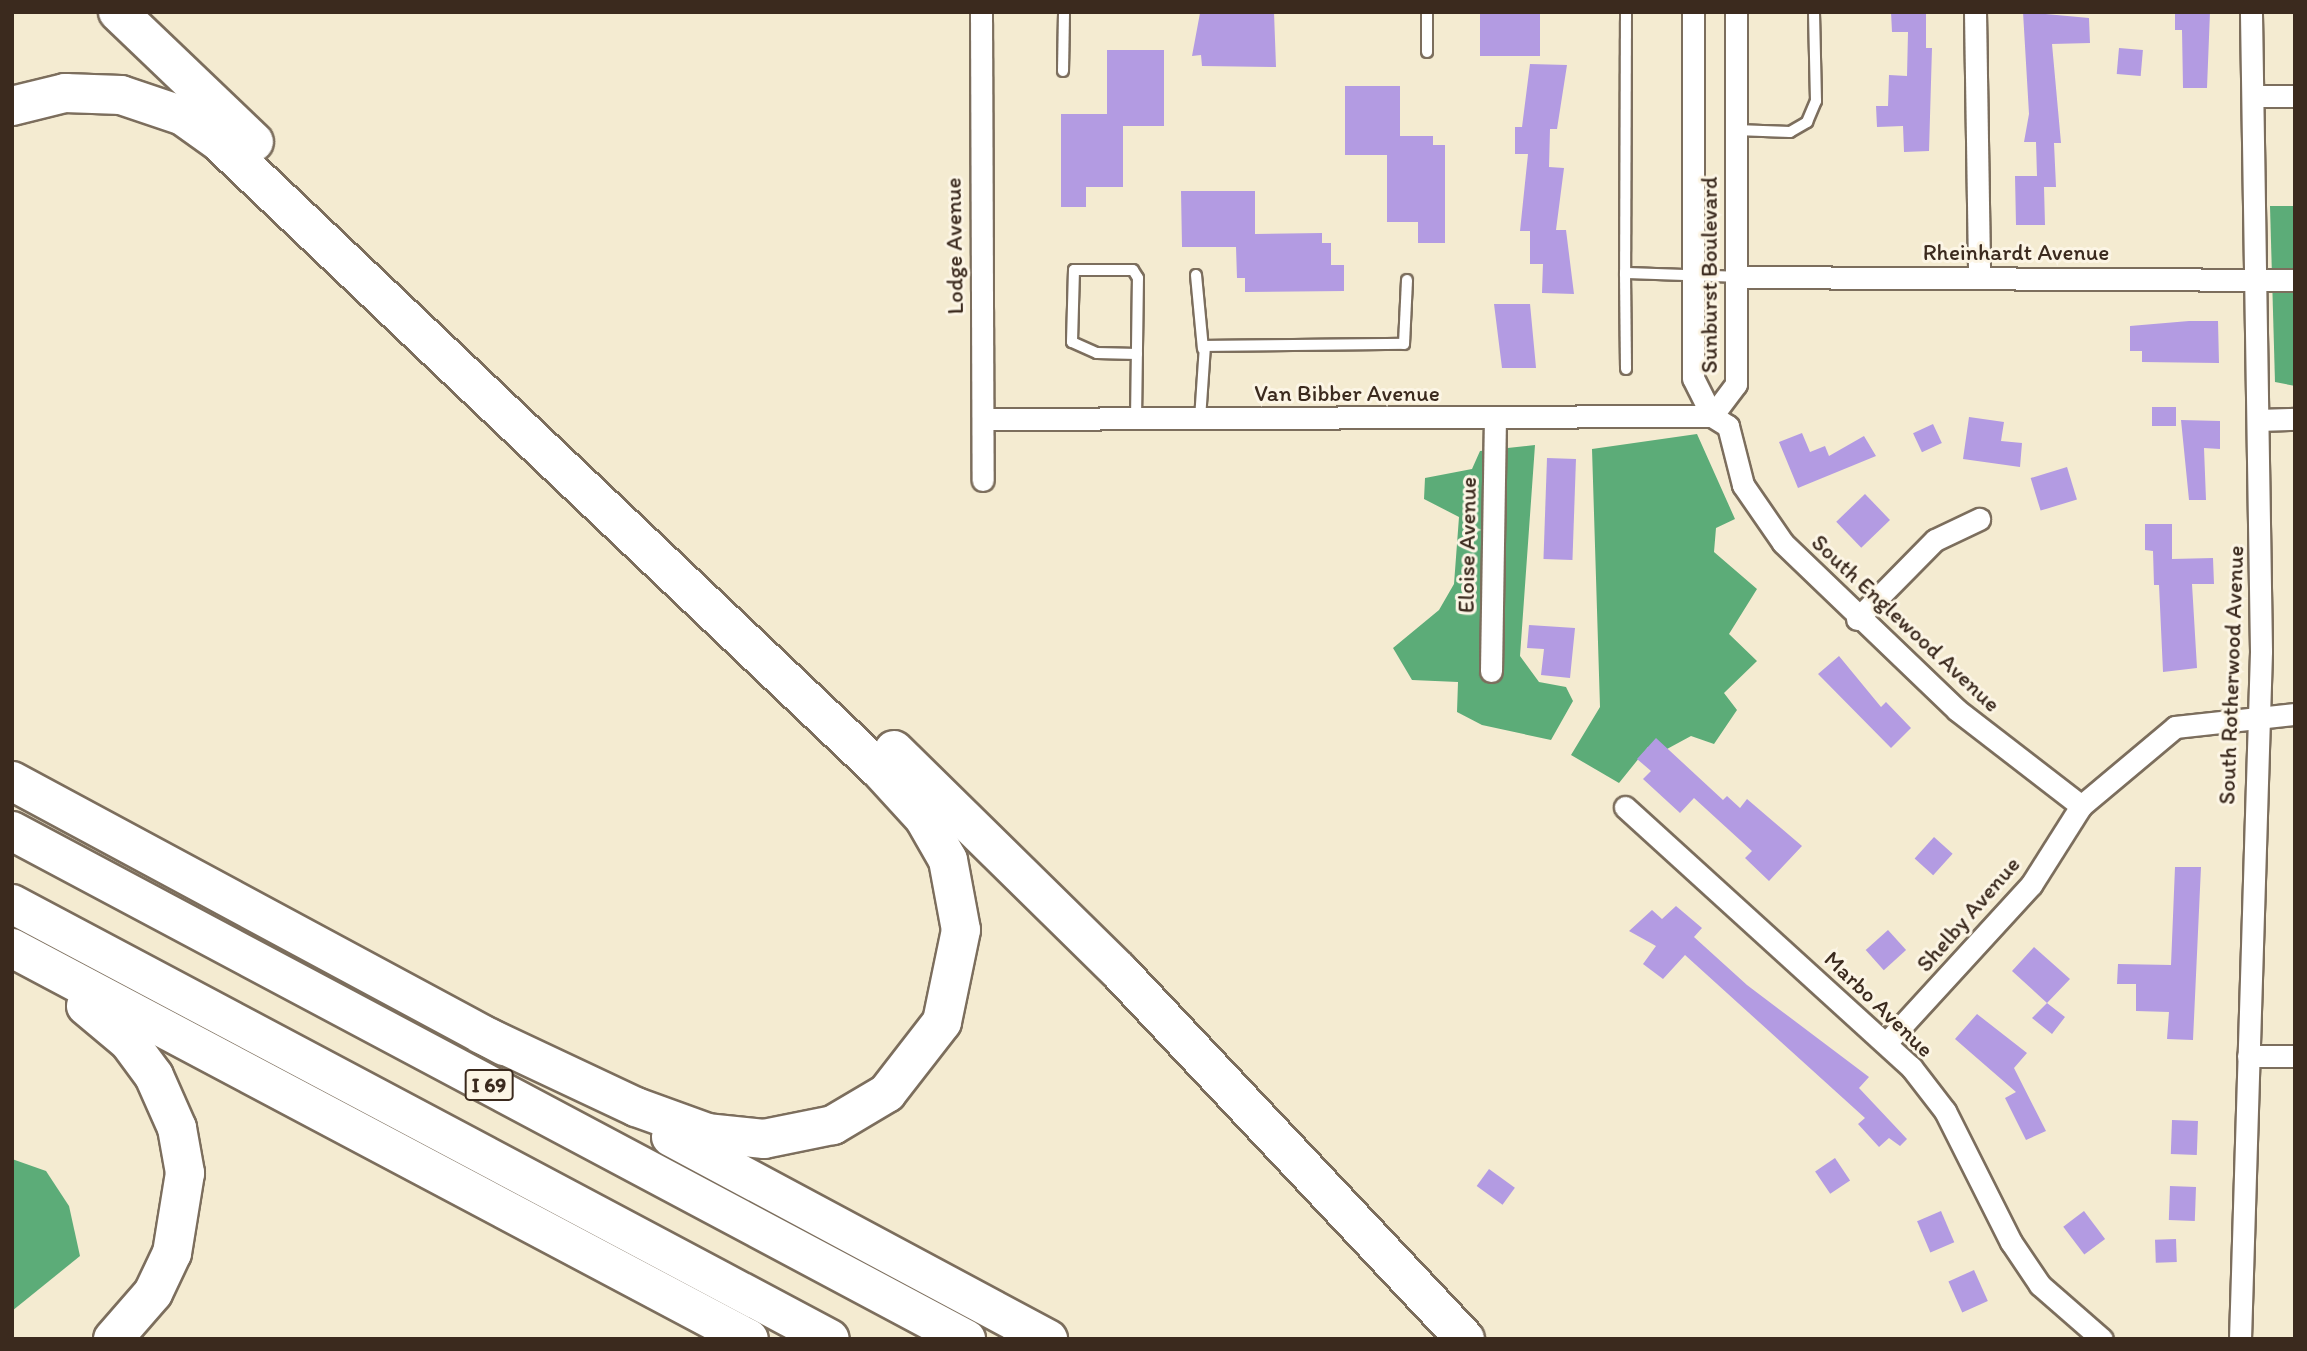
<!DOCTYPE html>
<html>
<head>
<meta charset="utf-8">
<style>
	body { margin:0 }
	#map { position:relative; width:2307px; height:1351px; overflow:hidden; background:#f4ebd1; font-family:Itim,sans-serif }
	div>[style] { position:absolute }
	.forest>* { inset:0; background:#5cac78 }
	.building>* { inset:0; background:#b39be2; transform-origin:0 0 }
	.roads { filter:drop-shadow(2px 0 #7c6e5d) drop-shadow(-2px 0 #7c6e5d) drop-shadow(0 2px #7c6e5d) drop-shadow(0 -2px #7c6e5d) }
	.lane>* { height:10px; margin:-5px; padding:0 5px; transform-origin:5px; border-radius:5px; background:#fff }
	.street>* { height:21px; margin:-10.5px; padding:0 10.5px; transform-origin:10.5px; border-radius:10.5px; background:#fff }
	.highway>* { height:38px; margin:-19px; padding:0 19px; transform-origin:19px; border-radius:19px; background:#fff }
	span { translate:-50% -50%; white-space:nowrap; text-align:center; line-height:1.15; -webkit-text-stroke:6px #fcf5e5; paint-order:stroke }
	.shield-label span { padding:2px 5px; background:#fcf5e5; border:2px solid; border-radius:5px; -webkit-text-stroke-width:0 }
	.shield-label { font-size:21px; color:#3b2a1e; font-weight:700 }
	.street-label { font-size:23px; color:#3b2a1e }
	.frame { position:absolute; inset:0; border:14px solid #3b2a1e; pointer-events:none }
</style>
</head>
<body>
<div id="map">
	<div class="forest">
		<i style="clip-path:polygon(2270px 206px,2295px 206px,2295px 386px,2275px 382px)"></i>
		<i style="clip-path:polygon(1697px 434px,1735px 519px,1716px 528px,1714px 552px,1757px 589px,1729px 634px,1757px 661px,1724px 693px,1737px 710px,1714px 744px,1691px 736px,1667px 749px,1648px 747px,1619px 783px,1571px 755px,1600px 707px,1592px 449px)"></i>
		<i style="clip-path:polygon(1535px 445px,1520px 656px,1539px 682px,1566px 687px,1573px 701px,1551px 740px,1482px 725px,1457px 712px,1458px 682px,1412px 680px,1393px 648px,1439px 610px,1454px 584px,1459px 517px,1424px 499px,1425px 478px,1472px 469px,1480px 451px)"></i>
		<i style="clip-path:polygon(12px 1159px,46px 1171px,69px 1206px,80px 1256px,12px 1311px)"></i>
	</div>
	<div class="building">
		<i style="clip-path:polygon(1274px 12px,1276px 67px,1202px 66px,1201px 55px,1192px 56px,1200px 13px)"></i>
		<i style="left:1480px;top:12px;width:60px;height:44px"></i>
		<i style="clip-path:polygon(1891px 12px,1926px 12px,1926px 48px,1932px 48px,1929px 151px,1904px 152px,1903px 126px,1877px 127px,1876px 106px,1888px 106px,1889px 75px,1907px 76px,1908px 32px,1892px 32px)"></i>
		<i style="clip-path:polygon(2023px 12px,2089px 18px,2090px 43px,2052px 44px,2061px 143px,2054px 143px,2056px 187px,2044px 187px,2045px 225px,2016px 225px,2015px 176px,2037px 176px,2036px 142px,2024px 142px,2029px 114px)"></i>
		<i style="clip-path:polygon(2175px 12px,2210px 12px,2207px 88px,2183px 88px,2182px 30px,2175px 30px)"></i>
		<i style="left:2119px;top:48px;width:24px;height:26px;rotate:5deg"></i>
		<i style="clip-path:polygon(1107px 50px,1164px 50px,1164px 126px,1123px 126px,1123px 187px,1086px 187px,1086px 207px,1061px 207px,1061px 114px,1107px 114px)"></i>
		<i style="clip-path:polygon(1530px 64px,1567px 65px,1557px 129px,1550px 129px,1549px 167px,1564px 168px,1556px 230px,1566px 230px,1574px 294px,1542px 293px,1543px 264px,1530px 264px,1530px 231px,1520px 231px,1528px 154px,1515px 154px,1515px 127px,1522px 127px)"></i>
		<i style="clip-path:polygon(1345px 86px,1400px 86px,1400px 136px,1433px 136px,1433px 145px,1445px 145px,1445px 243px,1418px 243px,1418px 222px,1387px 222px,1387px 155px,1345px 155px)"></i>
		<i style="clip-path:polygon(1181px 191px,1255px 191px,1255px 234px,1322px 233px,1322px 243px,1331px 243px,1331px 265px,1344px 265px,1344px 291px,1245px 292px,1245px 278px,1237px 278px,1236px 247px,1182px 247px)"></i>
		<i style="clip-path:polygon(1494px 304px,1530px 304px,1536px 368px,1502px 368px)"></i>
		<i style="clip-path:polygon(2189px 321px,2218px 321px,2219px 363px,2142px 362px,2142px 351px,2130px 351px,2130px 326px)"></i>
		<i style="left:2176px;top:407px;width:19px;height:24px;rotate:90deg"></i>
		<i style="clip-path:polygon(1969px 417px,2004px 422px,2001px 441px,2022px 443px,2020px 467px,1963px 459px)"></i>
		<i style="clip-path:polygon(2181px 420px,2220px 421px,2220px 449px,2204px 448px,2206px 500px,2189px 500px)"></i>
		<i style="left:1933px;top:424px;width:21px;height:22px;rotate:65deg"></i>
		<i style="clip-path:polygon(1802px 433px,1810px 452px,1825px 446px,1829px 456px,1864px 436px,1876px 456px,1798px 488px,1779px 442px)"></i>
		<i style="left:1547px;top:458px;width:29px;height:101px;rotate:2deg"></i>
		<i style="left:2067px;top:467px;width:34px;height:38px;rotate:73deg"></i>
		<i style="left:1865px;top:494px;width:36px;height:40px;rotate:46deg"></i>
		<i style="clip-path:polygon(2145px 524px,2172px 524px,2172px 559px,2213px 558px,2214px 584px,2192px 584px,2197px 668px,2163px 672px,2159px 585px,2154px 585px,2153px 551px,2145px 550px)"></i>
		<i style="clip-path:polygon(1529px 625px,1575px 628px,1570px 678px,1541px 675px,1544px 649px,1527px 648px)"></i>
		<i style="clip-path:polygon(1839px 656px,1881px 707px,1886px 702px,1911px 728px,1891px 748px,1818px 674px)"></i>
		<i style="clip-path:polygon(1656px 738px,1723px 800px,1727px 796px,1740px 808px,1747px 799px,1802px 846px,1769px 881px,1745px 858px,1752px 851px,1694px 798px,1680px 813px,1643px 779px,1651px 771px,1637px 759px)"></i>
		<i style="left:1934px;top:837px;width:25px;height:29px;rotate:42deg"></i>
		<i style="clip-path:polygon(2175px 867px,2201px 867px,2193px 1040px,2167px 1039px,2169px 1012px,2136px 1011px,2136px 984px,2117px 984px,2118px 964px,2171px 965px)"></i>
		<i style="clip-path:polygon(1676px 906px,1702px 928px,1694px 937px,1747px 985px,1869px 1077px,1859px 1088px,1907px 1139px,1900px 1146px,1889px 1138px,1879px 1147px,1858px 1124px,1865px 1118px,1685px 955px,1663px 979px,1643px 964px,1656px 946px,1629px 931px,1652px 910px,1662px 919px)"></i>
		<i style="left:1888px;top:930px;width:27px;height:30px;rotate:48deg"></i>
		<i style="clip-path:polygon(2034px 947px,2070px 979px,2047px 1003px,2065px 1017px,2052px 1034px,2032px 1018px,2047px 1003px,2012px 971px)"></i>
		<i style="clip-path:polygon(1977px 1014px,2027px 1053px,2014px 1068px,2046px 1131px,2026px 1140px,2005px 1098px,2016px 1092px,1955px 1039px)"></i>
		<i style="left:2172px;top:1120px;width:26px;height:34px;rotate:2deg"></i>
		<i style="left:1835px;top:1158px;width:27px;height:24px;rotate:56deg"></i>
		<i style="left:1489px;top:1169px;width:32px;height:21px;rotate:36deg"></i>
		<i style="left:2170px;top:1186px;width:26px;height:34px;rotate:2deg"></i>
		<i style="left:1941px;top:1211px;width:34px;height:26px;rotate:67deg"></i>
		<i style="left:2084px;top:1211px;width:35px;height:26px;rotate:53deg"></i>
		<i style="left:2176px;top:1239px;width:23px;height:21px;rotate:88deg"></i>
		<i style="left:1974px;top:1270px;width:34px;height:28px;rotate:66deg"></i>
	</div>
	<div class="roads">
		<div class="lane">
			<i style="left:1427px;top:12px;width:40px;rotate:90deg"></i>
			<i style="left:1626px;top:12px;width:261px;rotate:90.2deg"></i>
			<i style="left:1625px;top:273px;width:112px;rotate:2deg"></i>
			<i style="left:1063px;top:71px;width:59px;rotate:-89deg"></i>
			<i style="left:1736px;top:130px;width:54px;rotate:2.1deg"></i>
			<i style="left:1790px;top:132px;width:20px;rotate:-30deg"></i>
			<i style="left:1807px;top:122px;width:23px;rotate:-67deg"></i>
			<i style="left:1816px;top:101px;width:89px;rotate:-91.3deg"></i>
			<i style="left:1625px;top:273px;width:96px;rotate:89.4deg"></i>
			<i style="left:1196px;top:275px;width:74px;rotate:84.6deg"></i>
			<i style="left:1136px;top:419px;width:141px;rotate:-89.2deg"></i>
			<i style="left:1138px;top:278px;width:9px;rotate:-122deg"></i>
			<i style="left:1133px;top:270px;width:59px;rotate:180deg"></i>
			<i style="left:1074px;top:270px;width:72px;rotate:91.6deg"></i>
			<i style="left:1072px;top:342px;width:27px;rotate:24deg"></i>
			<i style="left:1097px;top:353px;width:40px;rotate:1.4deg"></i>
			<i style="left:1200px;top:419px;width:73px;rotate:-86.1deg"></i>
			<i style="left:1205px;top:346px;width:199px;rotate:-0.6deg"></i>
			<i style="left:1404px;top:344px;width:64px;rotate:-87.3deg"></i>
		</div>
		<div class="street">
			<i style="left:981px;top:12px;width:468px;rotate:89.8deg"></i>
			<i style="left:1693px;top:12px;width:366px;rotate:90deg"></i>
			<i style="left:1693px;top:378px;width:42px;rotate:63.4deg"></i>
			<i style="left:1975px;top:12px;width:265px;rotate:89.1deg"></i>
			<i style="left:2253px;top:96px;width:42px"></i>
			<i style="left:1737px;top:277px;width:558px;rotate:0.31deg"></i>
			<i style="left:1712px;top:416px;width:19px;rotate:32deg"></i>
			<i style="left:1728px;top:426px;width:61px;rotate:75.7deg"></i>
			<i style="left:1743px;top:485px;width:70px;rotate:55.4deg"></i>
			<i style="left:1783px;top:543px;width:241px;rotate:43.8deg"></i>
			<i style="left:1957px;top:710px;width:157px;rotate:37.7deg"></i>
			<i style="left:1712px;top:416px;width:40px;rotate:-53deg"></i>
			<i style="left:1736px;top:384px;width:372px;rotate:-90deg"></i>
			<i style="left:983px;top:419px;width:729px;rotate:-0.24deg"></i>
			<i style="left:2260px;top:420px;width:35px;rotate:-2deg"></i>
			<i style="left:1857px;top:619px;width:111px;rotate:-45.4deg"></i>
			<i style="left:1935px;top:540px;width:49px;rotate:-25.5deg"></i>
			<i style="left:1491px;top:671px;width:251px;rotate:-89.1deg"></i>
			<i style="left:1625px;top:807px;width:387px;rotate:42.3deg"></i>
			<i style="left:1911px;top:1067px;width:56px;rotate:52.3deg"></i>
			<i style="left:1945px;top:1111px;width:147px;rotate:63.3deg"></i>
			<i style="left:2011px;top:1242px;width:52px;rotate:56deg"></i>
			<i style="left:2040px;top:1285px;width:82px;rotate:41.1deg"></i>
			<i style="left:1888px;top:1041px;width:212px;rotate:-47.5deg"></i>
			<i style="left:2031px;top:885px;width:93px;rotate:-57.7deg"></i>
			<i style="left:2081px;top:806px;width:123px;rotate:-40deg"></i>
			<i style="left:2175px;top:727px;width:121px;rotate:-6.2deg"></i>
			<i style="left:2248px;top:1056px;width:47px"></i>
			<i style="left:2240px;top:1339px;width:688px;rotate:-88.25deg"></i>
			<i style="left:2261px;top:651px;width:639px;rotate:-90.9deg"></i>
		</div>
		<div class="highway">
			<i style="left:118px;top:12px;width:188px;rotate:43.7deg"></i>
			<i style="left:12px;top:106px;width:55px;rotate:-13.8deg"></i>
			<i style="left:65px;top:93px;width:56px;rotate:2deg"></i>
			<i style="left:121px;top:95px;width:65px;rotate:18.7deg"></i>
			<i style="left:183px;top:116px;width:43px;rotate:35.5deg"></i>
			<i style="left:218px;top:141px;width:913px;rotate:43.54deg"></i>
			<i style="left:880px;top:770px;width:65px;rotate:47.5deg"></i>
			<i style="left:924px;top:818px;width:48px;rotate:60.3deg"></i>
			<i style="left:948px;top:860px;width:71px;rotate:79.5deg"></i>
			<i style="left:961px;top:930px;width:94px;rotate:101.7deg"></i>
			<i style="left:942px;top:1022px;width:90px;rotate:127.8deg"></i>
			<i style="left:887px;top:1093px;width:63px;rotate:149.3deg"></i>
			<i style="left:833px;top:1125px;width:70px;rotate:168.5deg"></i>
			<i style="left:764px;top:1139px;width:56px;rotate:-173.9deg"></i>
			<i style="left:708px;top:1133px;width:77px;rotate:-160.1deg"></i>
			<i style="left:636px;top:1107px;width:171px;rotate:-154.8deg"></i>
			<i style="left:894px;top:750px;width:315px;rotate:44.5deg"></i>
			<i style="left:1119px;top:971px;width:505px;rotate:46.76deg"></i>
			<i style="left:12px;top:781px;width:559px;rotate:28.31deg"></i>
			<i style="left:12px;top:831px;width:1081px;rotate:28.04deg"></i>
			<i style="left:12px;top:904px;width:926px;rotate:28deg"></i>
			<i style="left:12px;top:948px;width:834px;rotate:27.95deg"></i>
			<i style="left:86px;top:1006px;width:56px;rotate:39.9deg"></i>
			<i style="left:129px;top:1042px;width:42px;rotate:53.7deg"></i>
			<i style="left:154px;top:1076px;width:57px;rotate:66.1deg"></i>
			<i style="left:177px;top:1128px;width:46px;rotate:79.9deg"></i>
			<i style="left:185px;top:1173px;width:81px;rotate:99.2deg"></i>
			<i style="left:172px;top:1253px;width:44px;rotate:115.4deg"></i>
			<i style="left:153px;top:1293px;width:61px;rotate:131deg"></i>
			<i style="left:671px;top:1137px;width:428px;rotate:28.2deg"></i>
		</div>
	</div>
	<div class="shield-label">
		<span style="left:489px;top:1085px">I 69</span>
	</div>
	<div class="street-label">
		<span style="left:954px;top:246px;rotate:-91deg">Lodge Avenue</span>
		<span style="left:2016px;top:252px">Rheinhardt Avenue</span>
		<span style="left:1709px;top:275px;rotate:-90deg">Sunburst Boulevard</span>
		<span style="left:1347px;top:393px">Van Bibber Avenue</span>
		<span style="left:1467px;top:545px;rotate:-89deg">Eloise Avenue</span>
		<span style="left:1906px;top:623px;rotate:43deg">South Englewood Avenue</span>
		<span style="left:2231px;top:675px;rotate:-88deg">South Rotherwood Avenue</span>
		<span style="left:1968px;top:914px;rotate:-49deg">Shelby Avenue</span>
		<span style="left:1879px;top:1004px;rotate:44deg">Marbo Avenue</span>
	</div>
	<div class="frame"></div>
</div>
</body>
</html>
